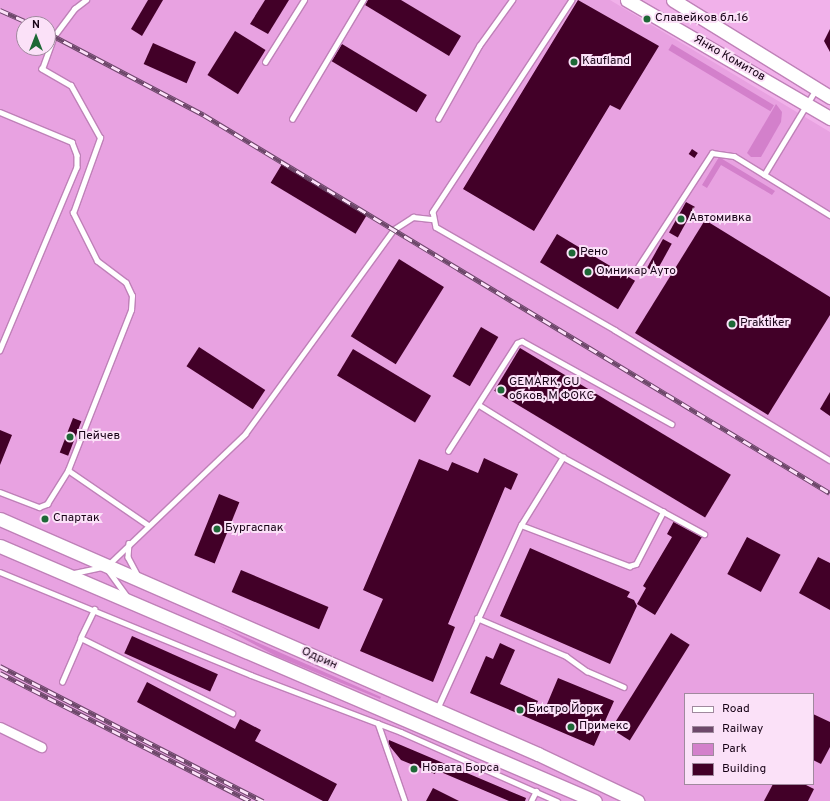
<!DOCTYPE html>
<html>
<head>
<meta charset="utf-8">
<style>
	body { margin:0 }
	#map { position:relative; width:830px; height:801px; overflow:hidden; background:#f1b1ea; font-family:Overpass,sans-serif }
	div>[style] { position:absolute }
	.built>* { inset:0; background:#e8a2e1 }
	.green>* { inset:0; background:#d380cb; transform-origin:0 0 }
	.building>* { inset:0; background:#420028; transform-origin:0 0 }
	.roads { filter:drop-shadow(1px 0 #bf81b8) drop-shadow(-1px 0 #bf81b8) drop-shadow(0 1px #bf81b8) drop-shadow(0 -1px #bf81b8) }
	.lane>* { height:4.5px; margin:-2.25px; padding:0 2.25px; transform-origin:2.25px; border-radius:2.25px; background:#fff }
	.street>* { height:9px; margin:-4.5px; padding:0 4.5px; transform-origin:4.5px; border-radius:4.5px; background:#fff }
	.secondary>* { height:13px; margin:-6.5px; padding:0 6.5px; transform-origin:6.5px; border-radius:6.5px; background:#fff }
	.rail>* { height:4.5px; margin-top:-2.25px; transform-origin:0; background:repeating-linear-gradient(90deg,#fbe1f8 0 9px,#6d486a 0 18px); box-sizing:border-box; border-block:1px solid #6d486a }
	.dots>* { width:11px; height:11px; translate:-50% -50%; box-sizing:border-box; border:2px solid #fbe1f8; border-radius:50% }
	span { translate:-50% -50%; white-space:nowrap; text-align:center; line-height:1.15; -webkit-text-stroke:4px #fbe1f8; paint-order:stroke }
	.poi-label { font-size:12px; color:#180417 }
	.left { translate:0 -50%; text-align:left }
	.street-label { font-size:12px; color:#180417 }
	.legend { position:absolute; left:684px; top:693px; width:130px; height:92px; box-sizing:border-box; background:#fbe1f8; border:1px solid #a0899e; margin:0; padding:5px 7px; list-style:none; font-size:12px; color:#180417 }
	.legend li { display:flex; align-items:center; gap:8px; height:20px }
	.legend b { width:20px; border:1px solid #a0899e }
	.north { position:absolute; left:16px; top:16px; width:40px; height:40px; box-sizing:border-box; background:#fbe1f8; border:1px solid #a0899e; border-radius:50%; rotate:0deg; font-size:11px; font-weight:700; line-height:16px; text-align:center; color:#180417 }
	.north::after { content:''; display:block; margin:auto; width:14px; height:18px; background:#1d6836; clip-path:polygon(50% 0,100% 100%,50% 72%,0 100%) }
</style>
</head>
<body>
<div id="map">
	<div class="built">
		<i style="clip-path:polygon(evenodd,0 0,610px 0,830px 132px,830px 801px,0 801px,0 0,24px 24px,48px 24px,48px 48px,24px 48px,24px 24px,0 0,685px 694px,813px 694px,813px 784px,685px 784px,685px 694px)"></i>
	</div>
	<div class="green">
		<i style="left:672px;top:44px;width:119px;height:7px;rotate:31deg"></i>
		<i style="clip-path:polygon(776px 104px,782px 112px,781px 122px,761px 157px,751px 157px,747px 153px)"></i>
		<i style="clip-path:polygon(719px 157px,775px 191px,772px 195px,721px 165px,707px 188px,702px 185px)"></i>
		<i style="clip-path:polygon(218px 625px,381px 697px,380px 699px,276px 656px)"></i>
	</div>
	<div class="building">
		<i style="clip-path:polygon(148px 0,163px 0,142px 36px,131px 29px)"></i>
		<i style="clip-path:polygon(265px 0,289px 0,268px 34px,250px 24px)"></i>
		<i style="clip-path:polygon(368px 0,401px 0,461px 36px,449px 56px,365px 5px)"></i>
		<i style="clip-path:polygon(578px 0,659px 46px,620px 110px,610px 105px,534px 231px,463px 189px)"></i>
		<i style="clip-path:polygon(830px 29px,830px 52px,824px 41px)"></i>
		<i style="left:235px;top:31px;width:36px;height:52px;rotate:32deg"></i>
		<i style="left:153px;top:43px;width:47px;height:23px;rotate:24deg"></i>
		<i style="left:342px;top:44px;width:99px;height:20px;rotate:31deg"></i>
		<i style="left:692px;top:149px;width:7px;height:6px;rotate:34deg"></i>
		<i style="left:282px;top:164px;width:99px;height:22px;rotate:31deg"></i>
		<i style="left:686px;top:202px;width:10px;height:35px;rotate:29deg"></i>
		<i style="clip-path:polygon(705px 220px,830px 297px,830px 315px,768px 415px,635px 333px)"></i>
		<i style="left:557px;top:234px;width:91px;height:33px;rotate:31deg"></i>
		<i style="left:663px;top:239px;width:10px;height:33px;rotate:29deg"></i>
		<i style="left:399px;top:259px;width:53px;height:91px;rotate:32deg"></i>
		<i style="left:481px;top:327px;width:20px;height:57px;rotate:30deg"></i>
		<i style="left:199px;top:347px;width:79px;height:23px;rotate:33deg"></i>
		<i style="left:520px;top:348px;width:246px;height:50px;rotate:31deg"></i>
		<i style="left:353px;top:349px;width:91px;height:31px;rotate:31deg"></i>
		<i style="clip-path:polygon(830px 392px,830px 416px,820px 409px)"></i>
		<i style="left:73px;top:418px;width:9px;height:37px;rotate:21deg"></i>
		<i style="clip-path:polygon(0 430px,12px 435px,0 465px)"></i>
		<i style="clip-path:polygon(484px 458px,518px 474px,511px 490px,505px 487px,448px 624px,455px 627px,433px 682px,360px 651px,383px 599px,363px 590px,419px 459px,448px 471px,452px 462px,478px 473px)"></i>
		<i style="left:219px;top:494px;width:22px;height:66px;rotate:22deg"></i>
		<i style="clip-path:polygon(674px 521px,702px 537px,655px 615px,637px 604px,646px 588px,643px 586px,672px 537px,667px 534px)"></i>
		<i style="left:747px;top:537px;width:38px;height:42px;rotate:28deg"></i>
		<i style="clip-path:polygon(530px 548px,630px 592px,627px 597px,634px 600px,637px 606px,610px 664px,500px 616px)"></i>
		<i style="clip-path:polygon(818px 557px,830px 563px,830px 610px,799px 593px)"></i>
		<i style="left:241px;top:570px;width:95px;height:24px;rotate:23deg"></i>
		<i style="left:671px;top:633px;width:22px;height:113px;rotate:32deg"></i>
		<i style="left:132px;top:636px;width:94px;height:19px;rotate:24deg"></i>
		<i style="clip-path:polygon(500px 643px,515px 650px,500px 684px,538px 701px,536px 705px,545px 709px,558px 678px,614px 701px,594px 746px,470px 693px,486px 656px,493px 659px)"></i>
		<i style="clip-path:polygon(147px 682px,235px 729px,240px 719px,261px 730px,255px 741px,337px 784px,328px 801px,323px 801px,137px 702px)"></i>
		<i style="clip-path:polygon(813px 714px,830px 722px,830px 747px,821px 764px,813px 760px)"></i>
		<i style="clip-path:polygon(389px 740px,526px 798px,525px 801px,509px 801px,436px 770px,435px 774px,401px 760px,388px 744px)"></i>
		<i style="clip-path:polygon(773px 784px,804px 784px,814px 789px,808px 801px,764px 801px)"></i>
		<i style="clip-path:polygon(433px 788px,459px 801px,426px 801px)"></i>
	</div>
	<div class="roads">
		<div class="lane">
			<i style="left:572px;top:0;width:254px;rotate:123.3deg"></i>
			<i style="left:433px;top:212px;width:15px;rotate:79deg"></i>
			<i style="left:436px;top:227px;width:207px;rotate:29.9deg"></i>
			<i style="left:615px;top:330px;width:251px;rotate:31.2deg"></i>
			<i style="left:265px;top:62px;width:73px;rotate:-57.8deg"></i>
			<i style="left:0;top:112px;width:78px;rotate:22.6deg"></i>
			<i style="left:72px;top:142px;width:14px;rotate:69deg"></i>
			<i style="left:77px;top:155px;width:12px;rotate:90deg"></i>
			<i style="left:77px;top:167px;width:199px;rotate:112.8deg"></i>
			<i style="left:292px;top:119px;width:139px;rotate:-59.2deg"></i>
			<i style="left:438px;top:119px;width:84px;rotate:-60.7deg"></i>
			<i style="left:479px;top:46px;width:57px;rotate:-54.3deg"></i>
			<i style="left:764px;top:175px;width:100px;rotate:-58.8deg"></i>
			<i style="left:638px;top:267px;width:136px;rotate:-57deg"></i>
			<i style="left:712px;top:153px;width:22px;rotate:8deg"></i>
			<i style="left:734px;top:156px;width:113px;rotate:31.6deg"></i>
			<i style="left:479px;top:405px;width:99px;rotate:31.8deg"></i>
			<i style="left:563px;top:457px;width:161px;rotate:28.6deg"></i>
			<i style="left:448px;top:451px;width:128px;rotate:-57.4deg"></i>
			<i style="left:517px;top:343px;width:5px;rotate:-22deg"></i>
			<i style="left:522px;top:341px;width:171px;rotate:29deg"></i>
			<i style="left:68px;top:470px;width:97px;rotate:34.5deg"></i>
			<i style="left:0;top:492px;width:42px;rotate:21deg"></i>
			<i style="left:39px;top:507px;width:9px;rotate:-21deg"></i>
			<i style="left:47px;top:504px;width:40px;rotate:-58deg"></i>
			<i style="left:68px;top:470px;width:172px;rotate:-68.5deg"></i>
			<i style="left:131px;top:310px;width:14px;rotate:-86deg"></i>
			<i style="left:132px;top:296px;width:14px;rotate:-115deg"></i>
			<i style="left:126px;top:283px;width:36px;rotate:-143deg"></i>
			<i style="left:97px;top:261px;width:54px;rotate:-116.6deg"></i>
			<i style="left:73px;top:213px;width:80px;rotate:-70.2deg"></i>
			<i style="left:100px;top:138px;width:60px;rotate:-119.1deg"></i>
			<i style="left:71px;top:86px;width:34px;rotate:-150deg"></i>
			<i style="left:42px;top:69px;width:35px;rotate:-70deg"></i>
			<i style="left:54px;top:36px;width:34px;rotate:-53deg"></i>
			<i style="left:74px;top:9px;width:15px;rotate:-37deg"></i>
			<i style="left:521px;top:525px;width:116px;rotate:20.8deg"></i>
			<i style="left:629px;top:566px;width:7px;rotate:-16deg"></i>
			<i style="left:636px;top:564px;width:59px;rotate:-62.6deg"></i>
			<i style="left:129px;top:543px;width:14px;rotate:94deg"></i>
			<i style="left:128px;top:557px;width:21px;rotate:62deg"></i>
			<i style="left:108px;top:570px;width:32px;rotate:54deg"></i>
			<i style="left:0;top:572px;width:271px;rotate:22.3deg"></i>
			<i style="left:251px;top:675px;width:160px;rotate:20.8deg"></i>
			<i style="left:401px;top:732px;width:171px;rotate:23.9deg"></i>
			<i style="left:74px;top:573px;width:34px;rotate:-12deg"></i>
			<i style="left:107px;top:566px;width:191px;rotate:-43.7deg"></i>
			<i style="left:245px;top:434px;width:252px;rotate:-54deg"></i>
			<i style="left:393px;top:230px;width:24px;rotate:-33deg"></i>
			<i style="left:413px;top:217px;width:20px;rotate:6deg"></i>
			<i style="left:95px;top:609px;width:32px;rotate:116deg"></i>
			<i style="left:81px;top:638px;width:169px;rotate:26.4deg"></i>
			<i style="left:477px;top:618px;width:97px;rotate:23.1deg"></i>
			<i style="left:566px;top:656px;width:26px;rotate:36deg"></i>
			<i style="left:587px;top:671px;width:40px;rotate:23.4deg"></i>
			<i style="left:62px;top:682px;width:48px;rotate:-66.6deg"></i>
			<i style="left:437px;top:709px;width:202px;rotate:-65.5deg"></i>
			<i style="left:521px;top:525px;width:80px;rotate:-58.3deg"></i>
			<i style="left:378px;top:723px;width:83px;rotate:70.9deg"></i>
			<i style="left:531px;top:801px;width:11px;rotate:-63deg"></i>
		</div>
		<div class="street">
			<i style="left:0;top:727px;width:46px;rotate:26deg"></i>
		</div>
		<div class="secondary">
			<i style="left:627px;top:0;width:235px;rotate:30.2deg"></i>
			<i style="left:673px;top:0;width:185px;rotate:31.7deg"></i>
			<i style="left:0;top:519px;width:587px;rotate:23.6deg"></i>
			<i style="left:538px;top:754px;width:110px;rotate:25.4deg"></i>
			<i style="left:0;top:546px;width:647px;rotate:23.2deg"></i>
		</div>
	</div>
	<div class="rail">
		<i style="left:0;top:10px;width:34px;rotate:24deg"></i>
		<i style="left:48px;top:33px;width:176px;rotate:27.7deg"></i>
		<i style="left:204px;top:115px;width:731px;rotate:31.13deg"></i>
		<i style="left:0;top:666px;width:296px;rotate:27.2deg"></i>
		<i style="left:0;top:673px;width:281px;rotate:27.1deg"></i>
	</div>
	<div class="dots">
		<i style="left:647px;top:19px;background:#1d6836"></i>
		<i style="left:574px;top:62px;background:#1d6836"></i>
		<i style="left:681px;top:219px;background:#1d6836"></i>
		<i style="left:572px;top:253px;background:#1d6836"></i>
		<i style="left:588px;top:272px;background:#1d6836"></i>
		<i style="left:732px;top:324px;background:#1d6836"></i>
		<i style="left:501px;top:390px;background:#1d6836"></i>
		<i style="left:70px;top:437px;background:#1d6836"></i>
		<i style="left:45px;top:519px;background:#1d6836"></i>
		<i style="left:217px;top:529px;background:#1d6836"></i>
		<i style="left:520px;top:710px;background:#1d6836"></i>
		<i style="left:571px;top:727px;background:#1d6836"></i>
		<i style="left:414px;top:769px;background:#1d6836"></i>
	</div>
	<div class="poi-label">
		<span class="left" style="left:655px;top:19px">Славейков бл.16</span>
		<span class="left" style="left:582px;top:62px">Kaufland</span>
		<span class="left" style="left:689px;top:219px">Автомивка</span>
		<span class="left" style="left:580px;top:253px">Рено</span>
		<span class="left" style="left:596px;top:272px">Омникар Ауто</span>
		<span class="left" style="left:740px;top:324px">Praktiker</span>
		<span class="left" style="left:509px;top:390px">GEMARK, GU<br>обков, М ФОКС</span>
		<span class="left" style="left:78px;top:437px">Пейчев</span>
		<span class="left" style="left:53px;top:519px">Спартак</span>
		<span class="left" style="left:225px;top:529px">Бургаспак</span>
		<span class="left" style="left:528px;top:710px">Бистро Йорк</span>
		<span class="left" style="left:579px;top:727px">Примекс</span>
		<span class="left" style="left:422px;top:769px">Новата Борса</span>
	</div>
	<div class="street-label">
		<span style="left:729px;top:59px;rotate:30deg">Янко Комитов</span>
		<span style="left:319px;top:659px;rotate:24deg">Одрин</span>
	</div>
	<ul class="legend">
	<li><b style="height:5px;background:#fff"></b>Road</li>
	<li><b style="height:5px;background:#6d486a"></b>Railway</li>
	<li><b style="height:11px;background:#d380cb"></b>Park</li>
	<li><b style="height:11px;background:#420028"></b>Building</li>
	</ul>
	<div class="north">N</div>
</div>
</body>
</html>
